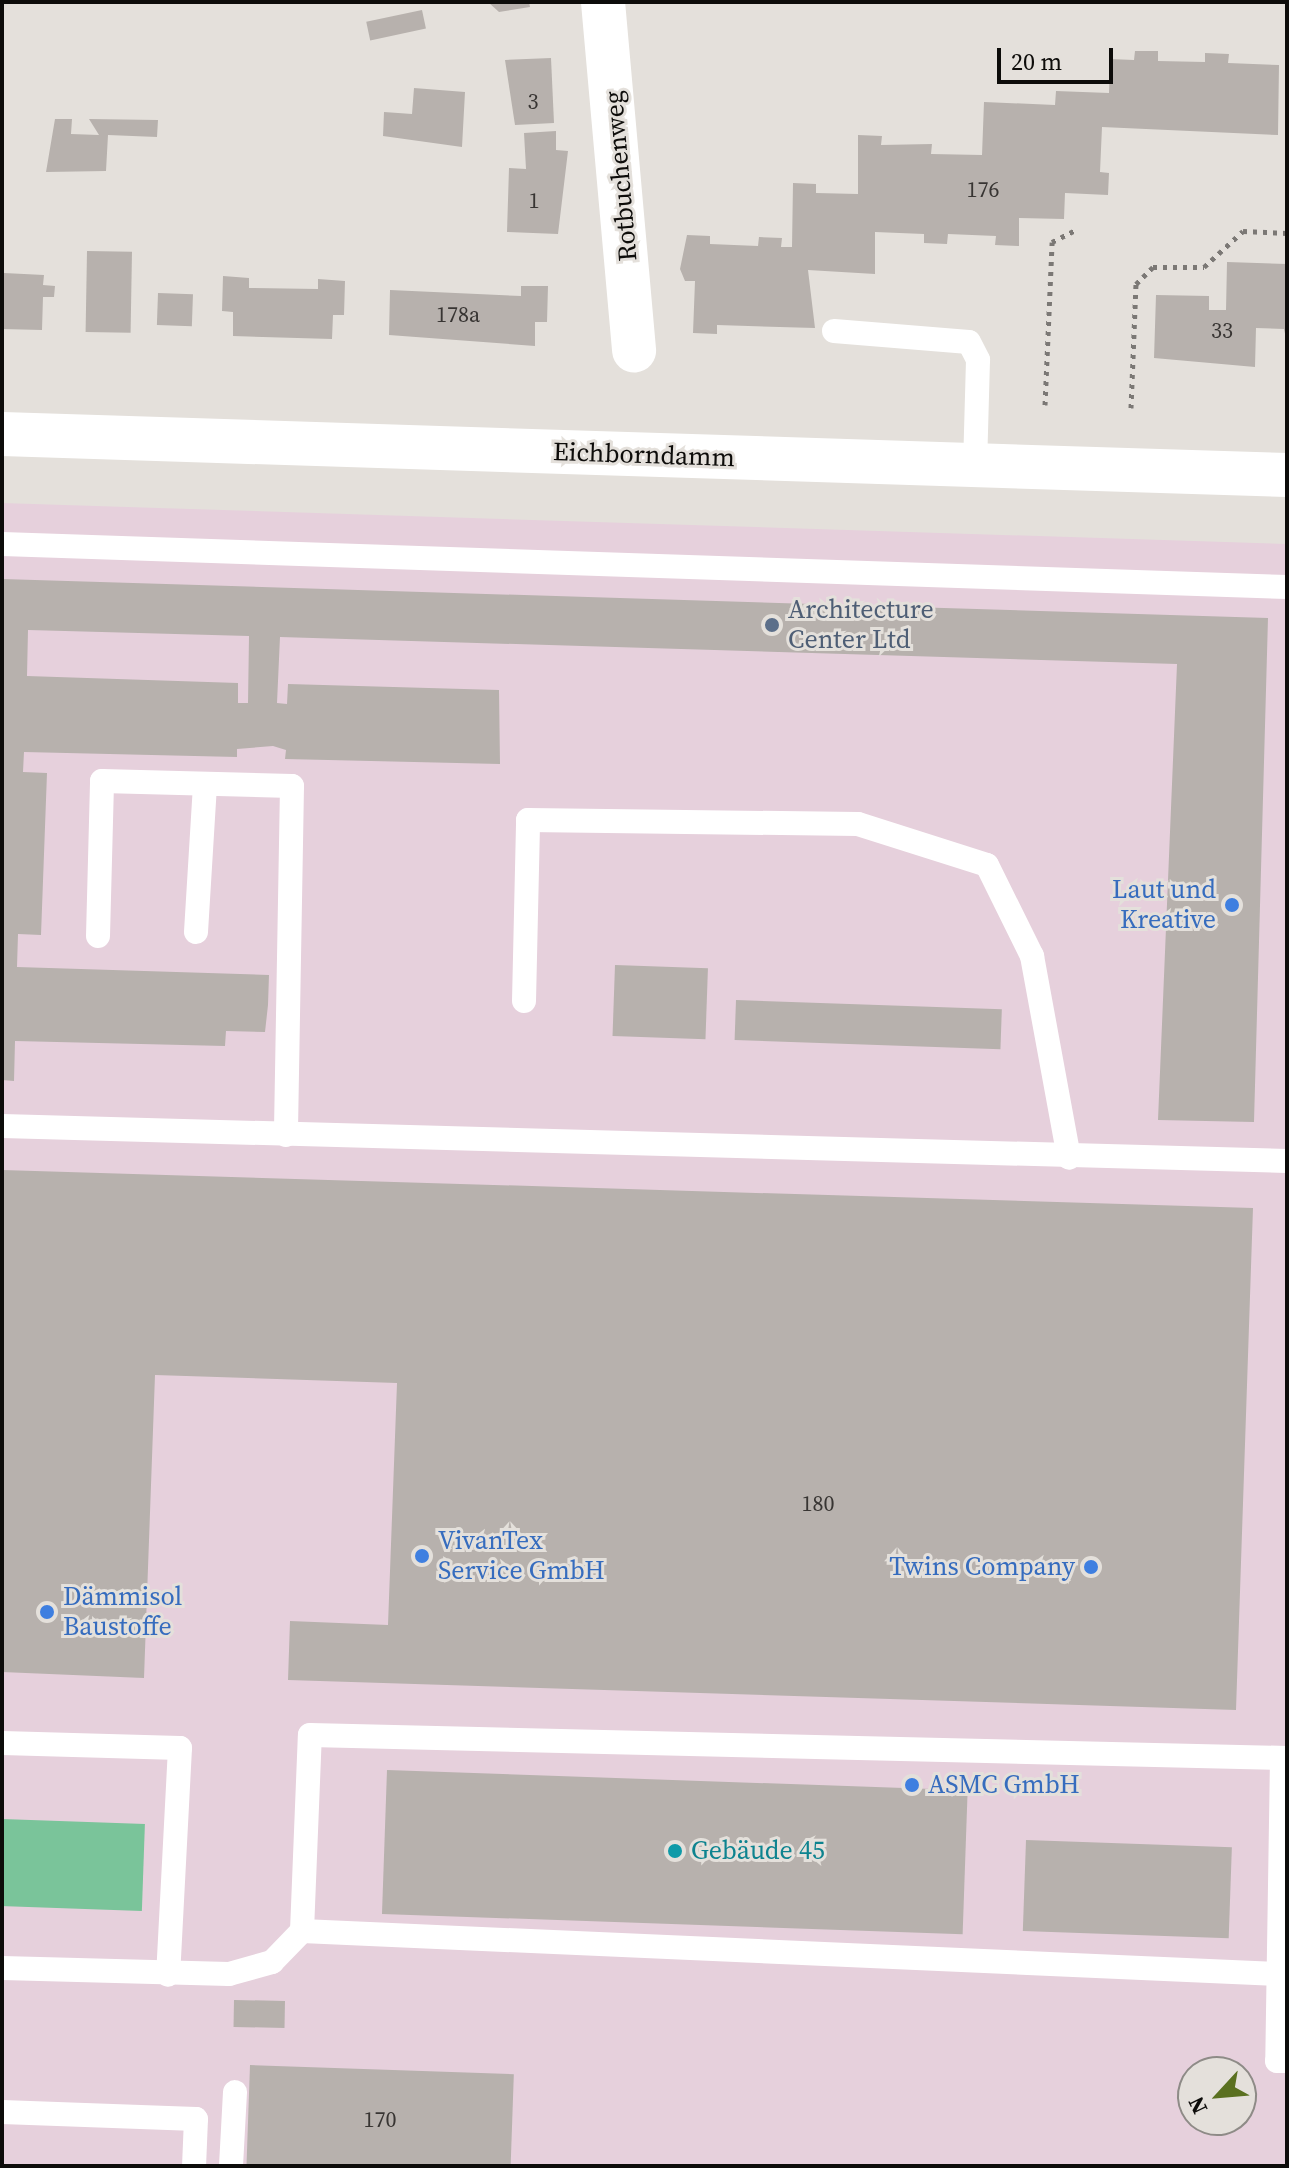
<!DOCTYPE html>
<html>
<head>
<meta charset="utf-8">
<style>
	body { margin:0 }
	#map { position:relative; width:1289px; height:2168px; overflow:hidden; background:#e4e0db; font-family:"Source Serif 4",serif }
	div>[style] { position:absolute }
	.industrial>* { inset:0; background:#e6d0dc }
	.green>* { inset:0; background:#7ac49a; transform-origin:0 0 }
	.building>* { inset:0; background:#b7b1ad; transform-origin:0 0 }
	.path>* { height:5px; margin-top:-2.5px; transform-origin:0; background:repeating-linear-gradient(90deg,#7b7875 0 4px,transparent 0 10px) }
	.service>* { height:24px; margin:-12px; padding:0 12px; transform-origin:12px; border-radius:12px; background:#fff }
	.minor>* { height:44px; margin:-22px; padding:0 22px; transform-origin:22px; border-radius:22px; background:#fff }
	.secondary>* { height:44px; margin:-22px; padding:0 22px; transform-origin:22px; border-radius:22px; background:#fff }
	.dots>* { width:22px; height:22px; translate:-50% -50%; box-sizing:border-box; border:4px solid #e4e0db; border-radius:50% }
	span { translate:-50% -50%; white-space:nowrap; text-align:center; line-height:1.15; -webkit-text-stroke:6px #e4e0db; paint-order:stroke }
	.number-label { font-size:22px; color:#383533 }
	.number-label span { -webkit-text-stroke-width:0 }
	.street-label { font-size:26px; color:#0d0c0a }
	.service-label { font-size:26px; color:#4e5e75 }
	.left { translate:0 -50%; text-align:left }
	.shop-label { font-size:26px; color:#366cbe }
	.right { translate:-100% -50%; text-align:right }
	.culture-label { font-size:26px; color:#0d838f }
	.frame { position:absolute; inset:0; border:4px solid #0d0c0a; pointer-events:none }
	.north { position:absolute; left:1177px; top:2056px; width:80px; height:80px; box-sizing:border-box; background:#e4e0db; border:2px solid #8e8b87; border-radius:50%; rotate:244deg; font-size:22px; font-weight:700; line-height:32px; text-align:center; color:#0d0c0a }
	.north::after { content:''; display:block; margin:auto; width:28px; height:36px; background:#5a7020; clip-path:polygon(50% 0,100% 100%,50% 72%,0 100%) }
	.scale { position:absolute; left:997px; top:48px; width:116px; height:36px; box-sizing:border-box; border:4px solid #0d0c0a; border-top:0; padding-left:10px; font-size:24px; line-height:28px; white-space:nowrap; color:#0d0c0a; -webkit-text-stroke:6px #e4e0db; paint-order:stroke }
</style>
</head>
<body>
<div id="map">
	<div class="industrial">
		<i style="clip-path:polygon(evenodd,2px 503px,1287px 544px,1287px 2166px,2px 2166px,2px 503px,1193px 2072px,1241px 2072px,1241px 2120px,1193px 2120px,1193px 2072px)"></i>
	</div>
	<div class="green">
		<i style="left:2px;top:1819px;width:143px;height:87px;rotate:2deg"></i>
	</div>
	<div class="building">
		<i style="clip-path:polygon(488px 2px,529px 2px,530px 7px,499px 12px)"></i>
		<i style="left:422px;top:10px;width:19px;height:57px;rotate:78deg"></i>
		<i style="clip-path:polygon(1135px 51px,1158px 51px,1158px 61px,1205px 62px,1205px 53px,1229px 54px,1228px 63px,1279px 65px,1278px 135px,1102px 127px,1100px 172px,1109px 173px,1108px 195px,1065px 193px,1064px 219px,1019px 218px,1019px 246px,995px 245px,996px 236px,948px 234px,947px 244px,924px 243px,924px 234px,875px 232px,875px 274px,808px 270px,815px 328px,717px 325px,717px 334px,693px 333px,695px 281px,685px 281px,680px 269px,687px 235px,710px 236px,710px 244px,758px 246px,759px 237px,782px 238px,781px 247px,792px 247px,793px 183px,816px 184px,816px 193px,858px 194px,858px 135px,882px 136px,881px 145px,932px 144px,931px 154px,982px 155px,984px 102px,1055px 105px,1056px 91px,1109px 93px,1110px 59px,1134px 60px)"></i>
		<i style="clip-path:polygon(551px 58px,554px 123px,515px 125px,505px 60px)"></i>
		<i style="clip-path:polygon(414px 88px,465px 92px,462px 147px,383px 136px,384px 112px,412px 114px)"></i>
		<i style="clip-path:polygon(55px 119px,72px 119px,71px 134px,99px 135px,89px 119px,158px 120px,157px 137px,108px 135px,106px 171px,46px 172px)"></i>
		<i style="clip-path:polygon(556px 131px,556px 150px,568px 151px,558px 234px,507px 232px,509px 168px,526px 169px,524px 133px)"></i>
		<i style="left:87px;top:251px;width:45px;height:81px;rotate:1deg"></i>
		<i style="clip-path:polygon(1227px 262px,1287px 264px,1287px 343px,1284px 329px,1256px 328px,1255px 367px,1154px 358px,1156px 295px,1209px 296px,1209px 310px,1226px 310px)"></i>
		<i style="clip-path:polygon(4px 273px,44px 275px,43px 285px,55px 286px,54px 297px,43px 297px,42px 330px,2px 329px)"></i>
		<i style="clip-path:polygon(223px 276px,249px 278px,249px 288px,318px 289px,318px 279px,345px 281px,344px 315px,333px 315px,332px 339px,233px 336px,233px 312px,222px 311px)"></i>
		<i style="clip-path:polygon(521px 286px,548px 286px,547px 322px,535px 322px,535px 346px,389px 335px,390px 290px,521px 296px)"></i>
		<i style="left:158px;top:293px;width:35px;height:32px;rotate:2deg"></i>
		<i style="clip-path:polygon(evenodd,2px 579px,1268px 618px,1254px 1122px,1158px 1120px,1177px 664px,280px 637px,277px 703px,287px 704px,288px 684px,499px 690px,500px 764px,285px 759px,286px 750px,273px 746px,237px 749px,237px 757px,24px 752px,23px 772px,47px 773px,41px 935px,18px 934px,17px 967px,269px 975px,268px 1005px,265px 1032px,226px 1031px,225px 1046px,15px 1041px,14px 1081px,2px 1080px,2px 579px,28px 630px,249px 636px,248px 703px,238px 703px,238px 683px,27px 676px,28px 630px)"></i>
		<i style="left:615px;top:965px;width:93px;height:71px;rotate:2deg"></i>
		<i style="left:736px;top:1000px;width:266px;height:40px;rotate:2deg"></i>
		<i style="clip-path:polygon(2px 1170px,1253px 1208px,1236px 1710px,288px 1680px,290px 1621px,388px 1625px,397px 1383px,155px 1375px,144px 1678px,2px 1672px)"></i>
		<i style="left:387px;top:1770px;width:581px;height:144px;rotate:2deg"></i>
		<i style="left:1026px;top:1840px;width:206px;height:91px;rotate:2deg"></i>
		<i style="left:234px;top:2000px;width:51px;height:27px;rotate:1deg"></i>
		<i style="left:250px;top:2065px;width:264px;height:101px;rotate:2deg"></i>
	</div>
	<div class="path">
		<i style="left:1045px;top:405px;width:163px;rotate:-87.5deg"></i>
		<i style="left:1052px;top:242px;width:28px;rotate:-27deg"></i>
		<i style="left:1131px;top:408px;width:124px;rotate:-87.7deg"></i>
		<i style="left:1136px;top:284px;width:24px;rotate:-45deg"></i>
		<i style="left:1153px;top:267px;width:51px"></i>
		<i style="left:1204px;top:267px;width:53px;rotate:-42.7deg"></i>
		<i style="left:1243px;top:231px;width:44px;rotate:2.6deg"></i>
	</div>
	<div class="service">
		<i style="left:834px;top:331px;width:135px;rotate:4.7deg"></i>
		<i style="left:969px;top:342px;width:20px;rotate:63deg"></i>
		<i style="left:978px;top:360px;width:105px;rotate:91.6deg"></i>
		<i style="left:2px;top:544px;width:1286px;rotate:1.92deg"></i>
		<i style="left:196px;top:932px;width:148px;rotate:-86.5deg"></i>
		<i style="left:98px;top:936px;width:155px;rotate:-88.5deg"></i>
		<i style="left:102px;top:781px;width:190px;rotate:1.5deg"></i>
		<i style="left:292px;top:786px;width:349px;rotate:91deg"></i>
		<i style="left:524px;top:1001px;width:181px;rotate:-88.7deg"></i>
		<i style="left:528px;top:820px;width:330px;rotate:0.7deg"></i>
		<i style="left:858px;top:824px;width:135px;rotate:17.6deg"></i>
		<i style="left:987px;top:865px;width:102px;rotate:63.7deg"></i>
		<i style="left:1032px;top:956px;width:205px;rotate:79.6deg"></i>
		<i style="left:2px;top:1126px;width:1285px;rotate:1.56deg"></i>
		<i style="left:2px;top:1743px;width:178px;rotate:1.6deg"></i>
		<i style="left:180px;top:1748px;width:227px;rotate:93deg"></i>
		<i style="left:1282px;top:1758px;width:303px;rotate:90.9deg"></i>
		<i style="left:1277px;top:2061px;width:10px"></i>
		<i style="left:302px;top:1931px;width:979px;rotate:2.52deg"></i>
		<i style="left:2px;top:1968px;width:227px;rotate:1.5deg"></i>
		<i style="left:229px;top:1974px;width:45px;rotate:-15.6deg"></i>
		<i style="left:272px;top:1962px;width:43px;rotate:-45.9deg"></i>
		<i style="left:302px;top:1931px;width:196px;rotate:-87.7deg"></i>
		<i style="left:310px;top:1735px;width:977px;rotate:1.35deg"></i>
		<i style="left:2px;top:2112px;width:194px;rotate:2.1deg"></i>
		<i style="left:196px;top:2119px;width:47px;rotate:92.4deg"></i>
		<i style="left:231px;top:2166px;width:74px;rotate:-86.9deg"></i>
	</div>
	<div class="minor">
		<i style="left:603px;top:2px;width:350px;rotate:84.9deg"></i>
	</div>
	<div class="secondary">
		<i style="left:2px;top:434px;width:1286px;rotate:1.83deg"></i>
	</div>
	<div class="dots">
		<i style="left:772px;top:625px;background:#5c6f8a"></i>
		<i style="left:1232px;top:905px;background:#3f7fe0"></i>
		<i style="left:422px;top:1556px;background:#3f7fe0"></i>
		<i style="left:1091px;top:1567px;background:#3f7fe0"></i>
		<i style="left:47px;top:1612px;background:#3f7fe0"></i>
		<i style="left:912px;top:1785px;background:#3f7fe0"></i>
		<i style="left:675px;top:1851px;background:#0f9aa8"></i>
	</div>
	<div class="number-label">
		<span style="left:533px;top:102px">3</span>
		<span style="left:983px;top:190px">176</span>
		<span style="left:534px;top:201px">1</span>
		<span style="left:458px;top:315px">178a</span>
		<span style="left:1222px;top:331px">33</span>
		<span style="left:818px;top:1504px">180</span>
		<span style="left:380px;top:2120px">170</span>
	</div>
	<div class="street-label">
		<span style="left:621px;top:176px;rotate:-95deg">Rotbuchenweg</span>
		<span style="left:644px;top:455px;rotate:2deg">Eichborndamm</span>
	</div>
	<div class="service-label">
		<span class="left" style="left:788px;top:625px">Architecture<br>Center Ltd</span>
	</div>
	<div class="shop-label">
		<span class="right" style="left:1216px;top:905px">Laut und<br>Kreative</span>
		<span class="left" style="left:438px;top:1556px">VivanTex<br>Service GmbH</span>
		<span class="right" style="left:1075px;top:1567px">Twins Company</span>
		<span class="left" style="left:63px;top:1612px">Dämmisol<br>Baustoffe</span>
		<span class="left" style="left:928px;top:1785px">ASMC GmbH</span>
	</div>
	<div class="culture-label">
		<span class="left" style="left:691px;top:1851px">Gebäude 45</span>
	</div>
	<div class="frame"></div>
	<div class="north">N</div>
	<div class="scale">20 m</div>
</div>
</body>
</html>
